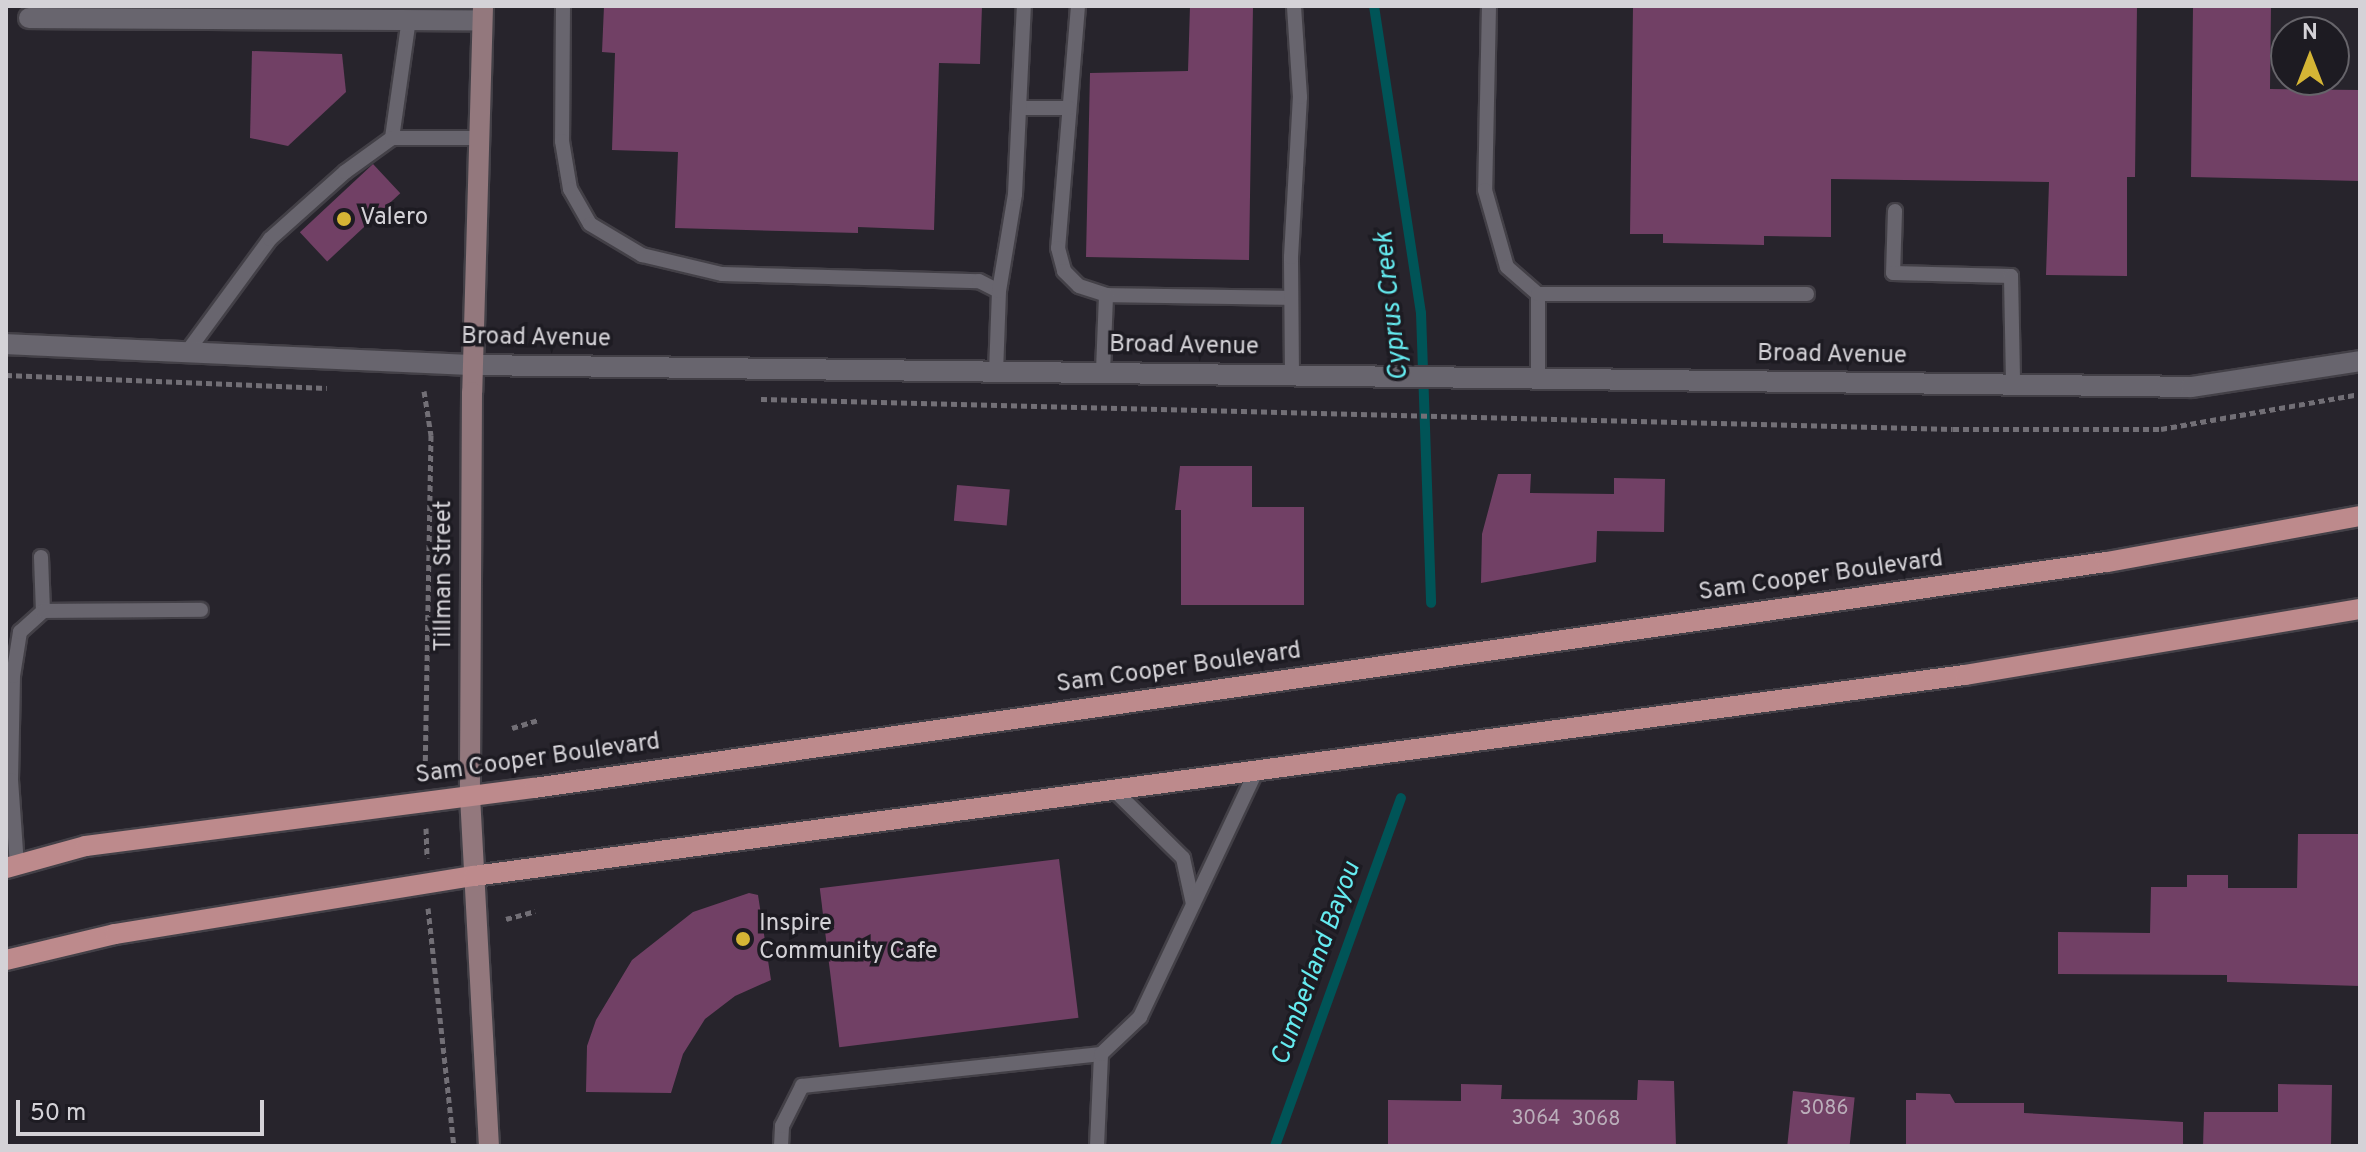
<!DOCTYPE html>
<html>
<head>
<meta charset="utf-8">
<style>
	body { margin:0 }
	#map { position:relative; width:2366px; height:1152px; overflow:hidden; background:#27242c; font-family:Overpass,sans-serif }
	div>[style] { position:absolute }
	.stream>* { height:10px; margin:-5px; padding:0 5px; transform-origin:5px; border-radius:5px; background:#005457 }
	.building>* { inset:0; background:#714065; transform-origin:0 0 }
	.path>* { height:5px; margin-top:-2.5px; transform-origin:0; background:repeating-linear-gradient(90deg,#726f76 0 6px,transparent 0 10px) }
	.roads { filter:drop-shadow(2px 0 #434047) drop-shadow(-2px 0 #434047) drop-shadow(0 2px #434047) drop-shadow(0 -2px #434047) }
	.service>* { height:14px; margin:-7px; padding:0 7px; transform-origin:7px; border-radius:7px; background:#68656e }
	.minor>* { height:20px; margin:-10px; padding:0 10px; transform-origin:10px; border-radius:10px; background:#68656e }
	.secondary>* { height:20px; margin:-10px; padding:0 10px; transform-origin:10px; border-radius:10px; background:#93787d }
	.primary>* { height:20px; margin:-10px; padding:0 10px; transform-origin:10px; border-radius:10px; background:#bd8a8c }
	.dots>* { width:22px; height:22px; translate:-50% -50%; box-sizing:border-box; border:4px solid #1d1b22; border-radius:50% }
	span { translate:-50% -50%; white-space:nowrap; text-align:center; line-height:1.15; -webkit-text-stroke:7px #1d1b22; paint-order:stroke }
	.number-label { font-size:20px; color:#bbaeba }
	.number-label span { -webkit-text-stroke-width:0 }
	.poi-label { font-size:24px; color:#d4d2d7 }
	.left { translate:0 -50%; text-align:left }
	.street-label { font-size:24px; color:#d4d2d7 }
	.water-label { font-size:26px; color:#65ebf0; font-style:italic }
	.frame { position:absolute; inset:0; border:8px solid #d4d2d7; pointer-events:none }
	.north { position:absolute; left:2270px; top:16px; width:80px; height:80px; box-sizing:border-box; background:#1d1b22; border:2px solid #66646a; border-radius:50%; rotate:0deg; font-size:22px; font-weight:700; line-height:32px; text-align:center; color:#d4d2d7 }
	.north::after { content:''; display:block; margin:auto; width:28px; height:36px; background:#d5b535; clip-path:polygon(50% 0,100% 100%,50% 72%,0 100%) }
	.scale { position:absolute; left:16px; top:1100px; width:248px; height:36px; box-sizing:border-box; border:4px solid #d4d2d7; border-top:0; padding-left:10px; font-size:24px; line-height:28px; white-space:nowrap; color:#d4d2d7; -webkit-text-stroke:6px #1d1b22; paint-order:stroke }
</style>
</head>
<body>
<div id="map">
	<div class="stream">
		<i style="left:1374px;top:6px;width:311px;rotate:81.3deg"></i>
		<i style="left:1421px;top:313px;width:290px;rotate:88deg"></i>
		<i style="left:1275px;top:1146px;width:370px;rotate:-70.1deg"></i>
	</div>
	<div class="building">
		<i style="clip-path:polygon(604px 6px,982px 6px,980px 64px,939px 63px,934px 230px,858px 227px,858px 233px,675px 228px,678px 152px,612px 150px,615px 53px,602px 52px)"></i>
		<i style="clip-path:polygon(1190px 6px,1253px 6px,1249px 260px,1086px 257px,1090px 73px,1188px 71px)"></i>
		<i style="clip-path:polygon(1633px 6px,2137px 6px,2135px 177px,2127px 177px,2127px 276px,2046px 275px,2049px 182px,1831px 179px,1831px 237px,1764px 236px,1764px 245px,1663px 243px,1663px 234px,1630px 234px)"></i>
		<i style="clip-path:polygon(2193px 6px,2271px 6px,2270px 89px,2360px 90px,2360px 181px,2191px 177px)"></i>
		<i style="clip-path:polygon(252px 51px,342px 54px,346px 92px,288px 146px,250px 138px)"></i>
		<i style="left:373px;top:164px;width:40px;height:100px;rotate:47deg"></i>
		<i style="clip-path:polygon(1180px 466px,1252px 466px,1252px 507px,1304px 507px,1304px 605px,1181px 605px,1181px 510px,1175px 510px)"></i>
		<i style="clip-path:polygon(1498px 474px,1531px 474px,1530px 493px,1614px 494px,1614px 478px,1665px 479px,1664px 532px,1597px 531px,1596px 562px,1481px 583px,1482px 534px)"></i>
		<i style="left:957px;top:485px;width:53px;height:36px;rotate:5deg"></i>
		<i style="clip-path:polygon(2298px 834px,2360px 834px,2360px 986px,2227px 982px,2227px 975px,2058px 974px,2058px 932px,2150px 933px,2151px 887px,2187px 887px,2187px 875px,2228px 875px,2228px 888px,2297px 888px)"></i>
		<i style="left:1059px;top:859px;width:160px;height:241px;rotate:83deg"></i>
		<i style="clip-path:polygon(749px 893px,758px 895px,771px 980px,735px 996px,705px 1019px,683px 1054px,671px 1093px,586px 1092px,587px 1046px,596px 1020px,632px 960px,693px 912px)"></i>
		<i style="clip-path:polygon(1638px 1080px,1674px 1081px,1676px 1146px,1388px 1146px,1388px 1100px,1461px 1101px,1461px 1084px,1502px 1085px,1501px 1099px,1637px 1100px)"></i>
		<i style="clip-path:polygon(2278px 1084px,2332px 1085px,2331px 1146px,2203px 1146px,2204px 1112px,2278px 1112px)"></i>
		<i style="left:1793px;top:1091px;width:62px;height:55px;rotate:6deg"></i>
		<i style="clip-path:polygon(1916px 1093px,1950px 1094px,1955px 1103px,2024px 1103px,2024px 1113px,2183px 1122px,2183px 1146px,1906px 1146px,1906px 1100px,1916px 1100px)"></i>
	</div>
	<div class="path">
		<i style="left:6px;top:375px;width:321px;rotate:2.3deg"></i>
		<i style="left:424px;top:391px;width:45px;rotate:81deg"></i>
		<i style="left:431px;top:435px;width:343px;rotate:91deg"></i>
		<i style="left:761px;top:399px;width:1192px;rotate:1.44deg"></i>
		<i style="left:1953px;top:429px;width:208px"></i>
		<i style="left:2161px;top:429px;width:202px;rotate:-10deg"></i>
		<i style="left:512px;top:728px;width:27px;rotate:-17deg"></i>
		<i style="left:426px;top:828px;width:30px;rotate:88deg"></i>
		<i style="left:428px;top:908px;width:239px;rotate:83.8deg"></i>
		<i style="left:506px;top:919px;width:30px;rotate:-15deg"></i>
	</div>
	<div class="roads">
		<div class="service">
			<i style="left:563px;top:6px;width:135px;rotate:90.4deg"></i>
			<i style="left:562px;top:141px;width:49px;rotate:80.5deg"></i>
			<i style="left:570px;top:189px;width:40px;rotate:60.3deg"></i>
			<i style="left:590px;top:224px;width:61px;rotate:30.8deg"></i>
			<i style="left:642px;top:255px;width:82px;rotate:13.4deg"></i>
			<i style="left:722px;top:274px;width:257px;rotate:1.6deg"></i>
			<i style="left:979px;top:281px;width:22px;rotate:27deg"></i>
			<i style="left:999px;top:291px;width:80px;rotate:92.1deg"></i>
			<i style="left:1078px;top:6px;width:243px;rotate:94.7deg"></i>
			<i style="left:1058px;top:248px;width:24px;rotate:75deg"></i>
			<i style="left:1064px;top:271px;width:21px;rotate:45deg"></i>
			<i style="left:1079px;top:286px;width:28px;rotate:18deg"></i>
			<i style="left:1106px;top:295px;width:185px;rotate:0.9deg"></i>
			<i style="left:1489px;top:6px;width:184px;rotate:91.2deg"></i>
			<i style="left:1485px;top:190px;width:80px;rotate:74.1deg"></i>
			<i style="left:1507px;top:267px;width:41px;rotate:41.1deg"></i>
			<i style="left:1538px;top:294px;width:85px;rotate:90deg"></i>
			<i style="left:1019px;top:108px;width:50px"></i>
			<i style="left:392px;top:138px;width:120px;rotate:-81.9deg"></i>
			<i style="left:1895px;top:211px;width:62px;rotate:91.8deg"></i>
			<i style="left:1893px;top:273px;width:118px;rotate:1.5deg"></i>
			<i style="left:2011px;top:276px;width:109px;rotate:88.9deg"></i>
			<i style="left:999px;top:291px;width:98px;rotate:-80.6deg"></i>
			<i style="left:1015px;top:194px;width:188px;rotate:-87.3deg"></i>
			<i style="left:1538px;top:294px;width:269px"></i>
			<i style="left:187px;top:352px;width:140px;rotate:-53.7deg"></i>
			<i style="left:270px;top:239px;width:101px;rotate:-41.8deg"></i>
			<i style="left:345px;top:172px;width:58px;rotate:-35.9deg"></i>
			<i style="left:392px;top:138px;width:87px"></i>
			<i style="left:1103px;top:371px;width:76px;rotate:-87.7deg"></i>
			<i style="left:1292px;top:375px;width:118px;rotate:-90.5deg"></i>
			<i style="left:1291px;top:257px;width:160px;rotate:-86.8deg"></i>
			<i style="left:1300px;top:97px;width:91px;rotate:-93.8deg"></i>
			<i style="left:41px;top:557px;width:54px;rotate:87.9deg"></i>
			<i style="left:6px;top:676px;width:7px"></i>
			<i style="left:13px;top:676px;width:104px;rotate:91.1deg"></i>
			<i style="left:11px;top:780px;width:85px;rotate:86deg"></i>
			<i style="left:13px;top:676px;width:45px;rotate:-81deg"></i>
			<i style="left:20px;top:632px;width:31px;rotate:-42deg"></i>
			<i style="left:43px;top:611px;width:158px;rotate:-0.4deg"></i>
			<i style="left:1114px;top:790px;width:97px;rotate:44.6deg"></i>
			<i style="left:1183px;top:858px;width:47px;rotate:77.7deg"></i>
			<i style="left:781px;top:1146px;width:20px;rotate:-87deg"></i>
			<i style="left:782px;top:1126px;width:45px;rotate:-63.4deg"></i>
			<i style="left:802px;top:1086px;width:301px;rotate:-6.1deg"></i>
			<i style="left:1097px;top:1146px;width:92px;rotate:-87.5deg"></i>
			<i style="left:1101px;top:1054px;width:54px;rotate:-43.5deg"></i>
			<i style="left:1140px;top:1017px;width:273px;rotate:-64.7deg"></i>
		</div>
		<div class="minor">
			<i style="left:29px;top:18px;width:453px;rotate:0.3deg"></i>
			<i style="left:6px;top:344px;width:466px;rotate:2.6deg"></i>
			<i style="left:472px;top:365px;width:1719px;rotate:0.73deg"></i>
			<i style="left:2191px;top:387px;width:171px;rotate:-8.7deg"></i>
		</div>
		<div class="secondary">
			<i style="left:483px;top:6px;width:386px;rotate:91.6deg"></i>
			<i style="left:472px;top:392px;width:404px;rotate:90.3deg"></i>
			<i style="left:470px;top:796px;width:351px;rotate:86.9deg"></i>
		</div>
		<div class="primary">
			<i style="left:6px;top:868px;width:83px;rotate:-15.4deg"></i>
			<i style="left:86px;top:846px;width:452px;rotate:-7.4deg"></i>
			<i style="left:534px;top:788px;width:1589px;rotate:-8.18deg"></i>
			<i style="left:2107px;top:562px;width:257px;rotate:-10.3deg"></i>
			<i style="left:6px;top:960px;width:112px;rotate:-13.4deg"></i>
			<i style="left:115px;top:934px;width:364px;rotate:-9.2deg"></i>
			<i style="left:474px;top:876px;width:1504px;rotate:-7.68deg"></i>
			<i style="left:1965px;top:675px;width:400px;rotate:-9.5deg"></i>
		</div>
	</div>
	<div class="dots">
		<i style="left:344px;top:219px;background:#d5b535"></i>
		<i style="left:743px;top:939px;background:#d5b535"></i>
	</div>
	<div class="number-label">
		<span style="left:1824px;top:1109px">3086</span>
		<span style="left:1536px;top:1119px">3064</span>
		<span style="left:1596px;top:1120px">3068</span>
	</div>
	<div class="poi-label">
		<span class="left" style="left:360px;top:219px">Valero</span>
		<span class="left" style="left:759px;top:939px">Inspire<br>Community Cafe</span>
	</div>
	<div class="street-label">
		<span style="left:536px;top:339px;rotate:1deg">Broad Avenue</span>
		<span style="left:1184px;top:347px;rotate:1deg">Broad Avenue</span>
		<span style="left:1832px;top:356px;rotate:1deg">Broad Avenue</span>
		<span style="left:445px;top:576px;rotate:-90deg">Tillman Street</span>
		<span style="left:1821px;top:577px;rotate:-8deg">Sam Cooper Boulevard</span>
		<span style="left:1179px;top:669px;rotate:-8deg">Sam Cooper Boulevard</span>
		<span style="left:538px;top:760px;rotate:-8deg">Sam Cooper Boulevard</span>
	</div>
	<div class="water-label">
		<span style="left:1393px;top:306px;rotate:-96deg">Cyprus Creek</span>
		<span style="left:1317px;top:964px;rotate:-70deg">Cumberland Bayou</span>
	</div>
	<div class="frame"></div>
	<div class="north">N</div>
	<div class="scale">50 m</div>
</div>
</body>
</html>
